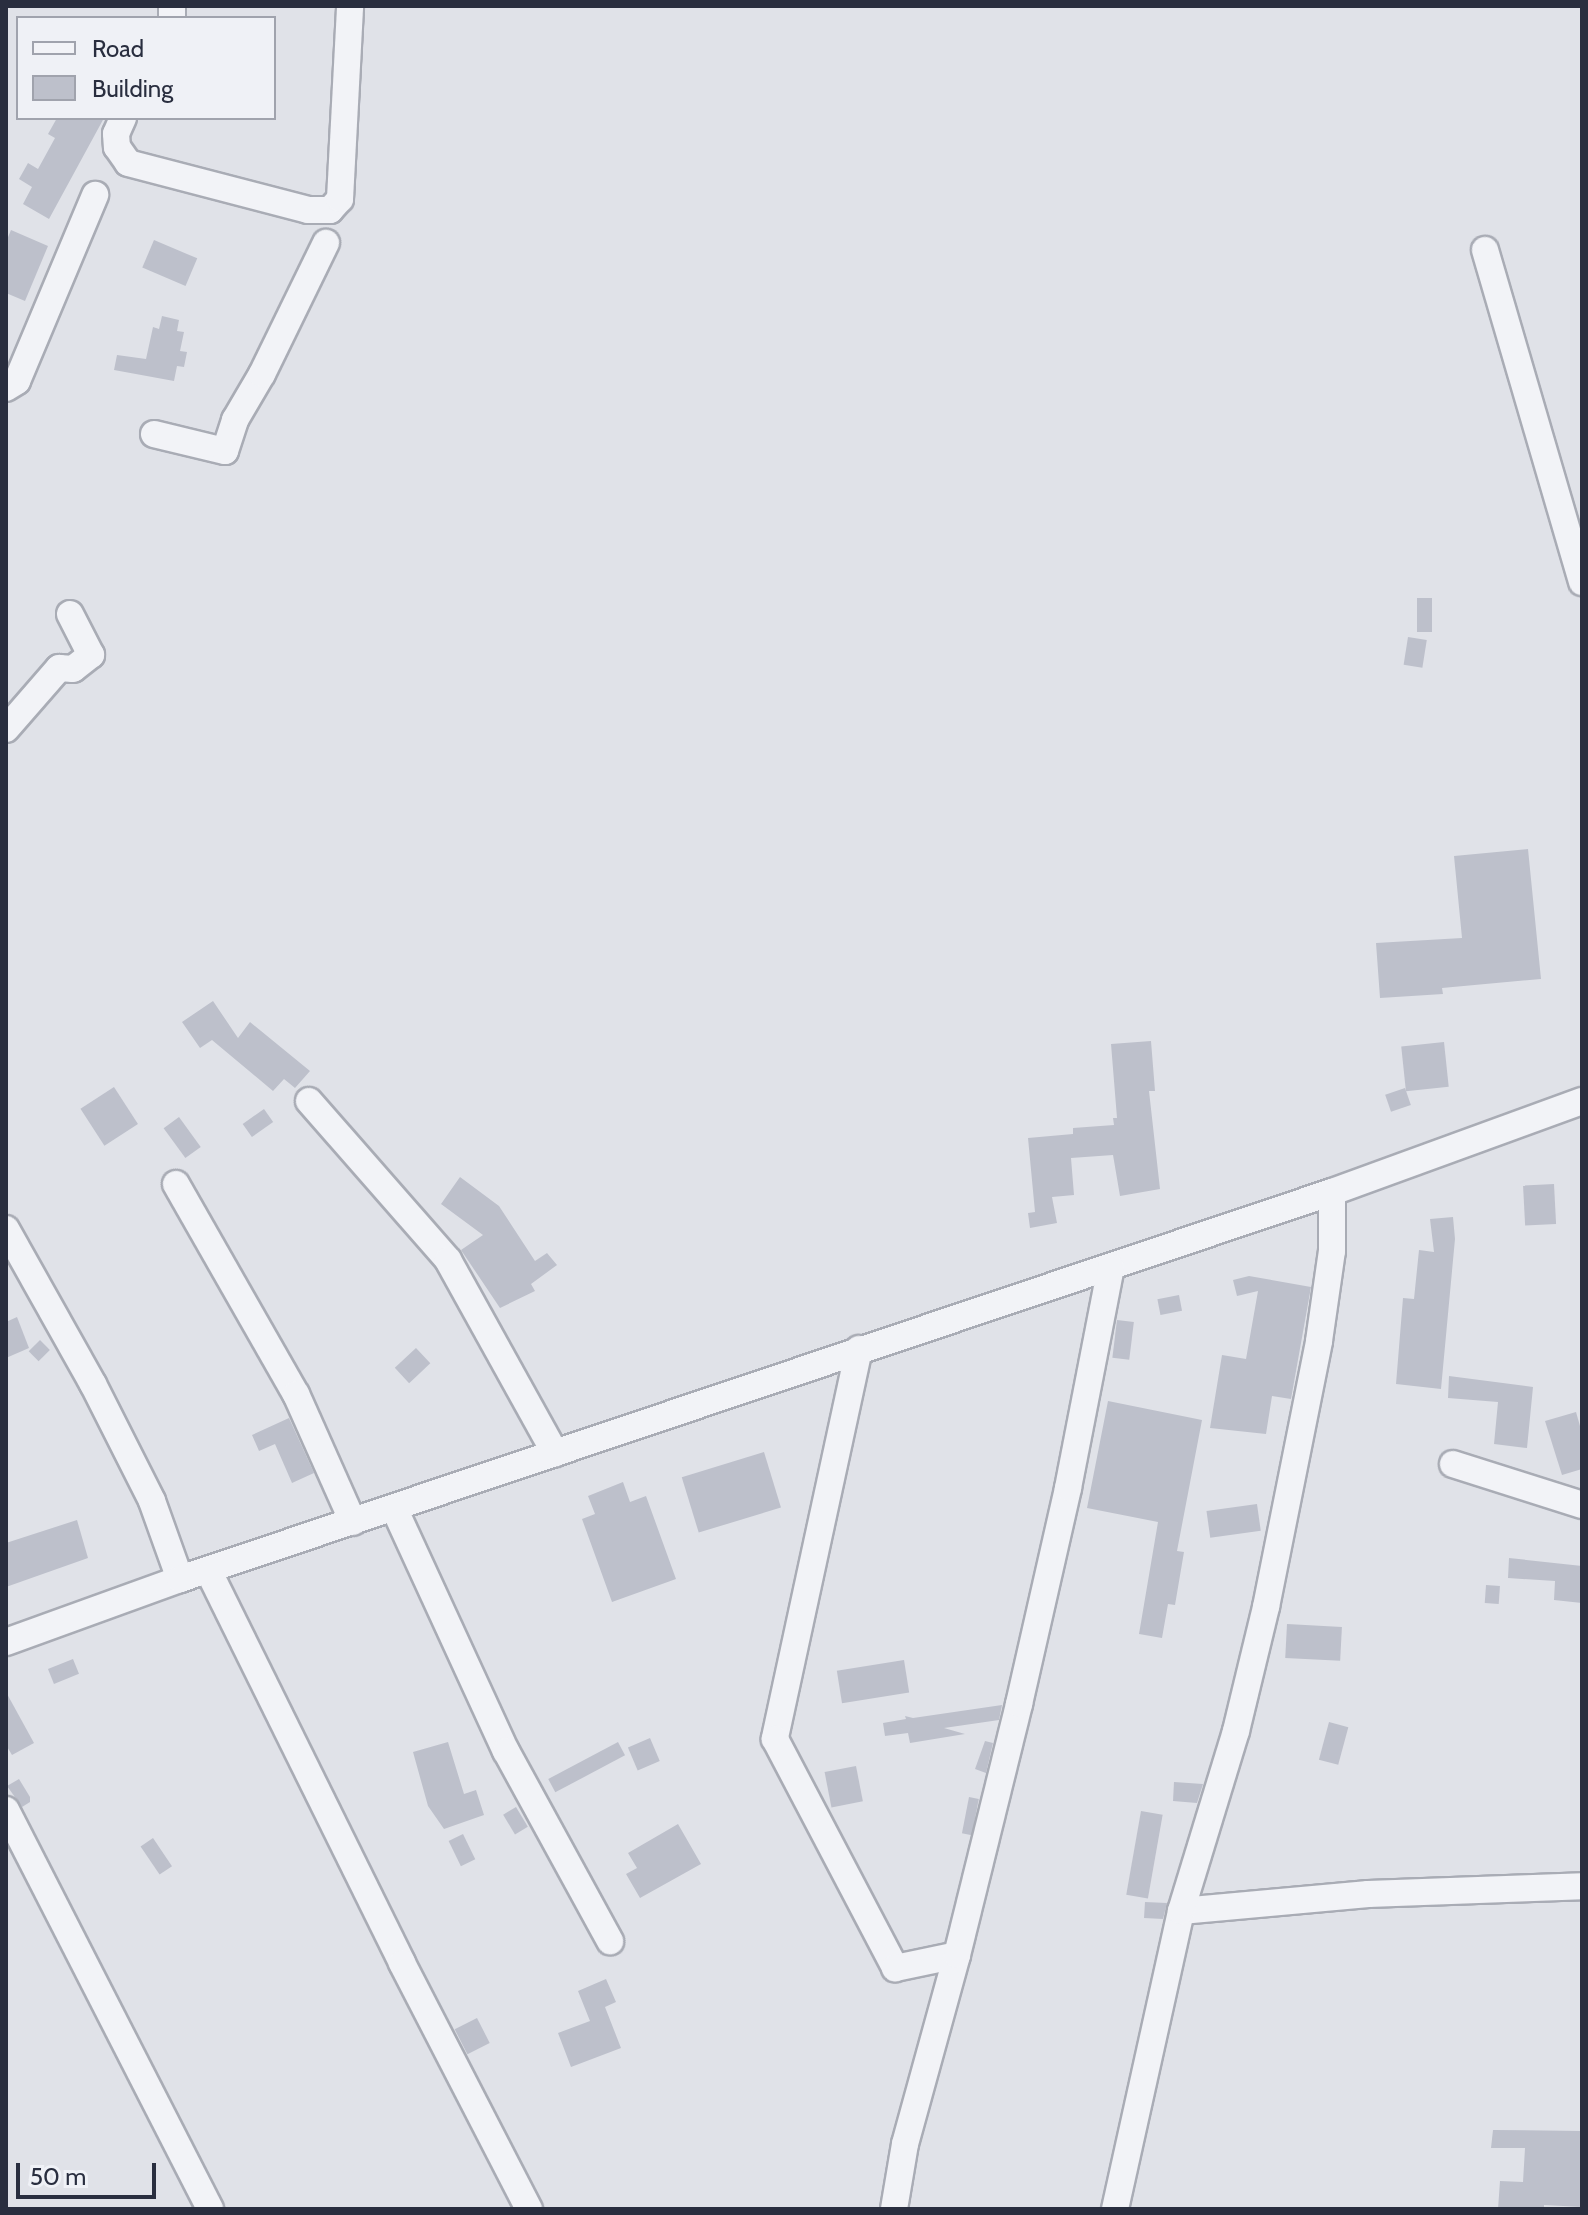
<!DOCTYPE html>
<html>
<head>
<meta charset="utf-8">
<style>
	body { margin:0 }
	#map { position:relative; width:1588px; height:2215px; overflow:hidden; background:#e0e2e8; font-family:Cabin,sans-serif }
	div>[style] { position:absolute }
	.building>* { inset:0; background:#bdc0cb; transform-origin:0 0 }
	.roads { filter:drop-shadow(2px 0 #a9acb5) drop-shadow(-2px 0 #a9acb5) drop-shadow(0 2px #a9acb5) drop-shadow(0 -2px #a9acb5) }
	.minor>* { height:26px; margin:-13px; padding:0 13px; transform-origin:13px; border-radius:13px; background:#f2f3f7 }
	span { translate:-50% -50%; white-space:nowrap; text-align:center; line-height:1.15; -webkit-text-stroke:7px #eff1f6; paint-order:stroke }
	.frame { position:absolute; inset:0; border:8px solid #292e3f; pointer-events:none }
	.legend { position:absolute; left:16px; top:16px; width:260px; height:104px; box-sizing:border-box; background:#eff1f6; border:2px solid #a0a3ad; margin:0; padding:10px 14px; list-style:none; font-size:24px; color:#292e3f }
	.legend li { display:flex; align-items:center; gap:16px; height:40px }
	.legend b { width:40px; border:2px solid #a0a3ad }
	.scale { position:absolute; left:16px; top:2163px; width:140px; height:36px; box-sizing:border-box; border:4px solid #292e3f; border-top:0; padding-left:10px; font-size:24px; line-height:28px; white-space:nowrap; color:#292e3f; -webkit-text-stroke:6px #eff1f6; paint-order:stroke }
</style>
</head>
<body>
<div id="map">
	<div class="building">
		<i style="clip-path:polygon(57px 118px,104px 118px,49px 219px,23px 204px,32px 187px,19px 179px,28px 163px,38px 169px,55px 138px,48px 134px)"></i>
		<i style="clip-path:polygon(11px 230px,48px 246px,25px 301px,6px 293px,6px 242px)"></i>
		<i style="left:154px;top:240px;width:47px;height:30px;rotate:23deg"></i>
		<i style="clip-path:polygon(162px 316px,179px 320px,177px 331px,184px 332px,180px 351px,187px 352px,184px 367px,177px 366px,174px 381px,114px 370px,117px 355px,146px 359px,153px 327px,159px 329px)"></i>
		<i style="left:1417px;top:598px;width:15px;height:34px"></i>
		<i style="left:1408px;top:637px;width:19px;height:28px;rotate:9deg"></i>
		<i style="clip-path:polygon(1528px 849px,1541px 979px,1442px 988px,1443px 994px,1380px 998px,1376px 943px,1462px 938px,1454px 856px)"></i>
		<i style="clip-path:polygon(213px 1001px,238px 1038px,250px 1022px,310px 1071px,295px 1088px,284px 1079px,273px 1091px,212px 1040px,200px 1048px,182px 1022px)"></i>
		<i style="clip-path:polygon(1151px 1041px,1155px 1091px,1149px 1091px,1160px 1189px,1120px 1196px,1113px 1155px,1071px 1158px,1074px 1195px,1052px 1197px,1057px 1223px,1030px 1228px,1028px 1213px,1035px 1212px,1028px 1138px,1073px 1134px,1073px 1128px,1114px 1125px,1113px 1118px,1117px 1118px,1111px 1044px)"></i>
		<i style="left:1444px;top:1042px;width:45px;height:43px;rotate:84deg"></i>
		<i style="left:114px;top:1087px;width:44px;height:40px;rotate:57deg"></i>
		<i style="left:1405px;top:1088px;width:18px;height:21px;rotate:71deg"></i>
		<i style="left:264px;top:1109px;width:16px;height:26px;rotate:55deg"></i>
		<i style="left:179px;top:1117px;width:37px;height:19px;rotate:54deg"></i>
		<i style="clip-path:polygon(460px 1177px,499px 1206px,535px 1261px,547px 1253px,557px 1265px,531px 1284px,535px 1291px,500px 1308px,461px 1250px,483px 1235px,441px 1204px)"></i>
		<i style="left:1554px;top:1184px;width:40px;height:31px;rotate:87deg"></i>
		<i style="clip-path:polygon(1453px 1217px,1455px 1239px,1441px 1389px,1396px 1384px,1403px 1298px,1414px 1299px,1419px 1250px,1434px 1252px,1430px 1219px)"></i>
		<i style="clip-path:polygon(1249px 1276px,1311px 1287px,1291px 1399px,1272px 1396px,1266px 1434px,1210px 1428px,1222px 1355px,1246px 1359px,1258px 1291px,1237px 1296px,1233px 1280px)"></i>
		<i style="left:1179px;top:1295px;width:16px;height:22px;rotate:79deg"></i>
		<i style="clip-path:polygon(17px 1317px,29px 1348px,6px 1358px,6px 1322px)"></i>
		<i style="left:1117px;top:1320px;width:17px;height:38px;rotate:7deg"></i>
		<i style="left:40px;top:1340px;width:14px;height:16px;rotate:45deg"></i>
		<i style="left:416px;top:1348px;width:21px;height:29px;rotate:47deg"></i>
		<i style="clip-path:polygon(1449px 1376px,1533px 1387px,1527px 1448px,1494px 1444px,1498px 1402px,1448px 1398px)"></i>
		<i style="clip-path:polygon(1108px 1401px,1202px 1420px,1177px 1551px,1184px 1552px,1175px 1605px,1168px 1604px,1162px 1638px,1139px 1634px,1158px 1522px,1087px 1508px)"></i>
		<i style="clip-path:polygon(1576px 1412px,1582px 1433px,1582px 1469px,1562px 1475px,1545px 1421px)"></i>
		<i style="clip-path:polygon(289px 1418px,314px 1473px,292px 1483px,275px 1444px,259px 1451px,252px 1435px)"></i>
		<i style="left:764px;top:1452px;width:58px;height:86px;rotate:73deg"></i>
		<i style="clip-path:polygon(623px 1482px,630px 1502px,646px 1496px,676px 1579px,612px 1602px,582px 1519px,595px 1514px,588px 1496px)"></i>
		<i style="left:1257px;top:1504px;width:27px;height:51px;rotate:82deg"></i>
		<i style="clip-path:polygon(77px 1520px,88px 1558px,6px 1587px,6px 1543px)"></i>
		<i style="clip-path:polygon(1509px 1558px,1582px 1566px,1582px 1603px,1554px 1600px,1555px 1581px,1508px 1578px)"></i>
		<i style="left:1486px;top:1585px;width:14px;height:18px;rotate:4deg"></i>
		<i style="left:1287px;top:1624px;width:55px;height:34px;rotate:3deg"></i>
		<i style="left:73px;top:1659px;width:16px;height:27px;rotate:68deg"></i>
		<i style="left:904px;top:1660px;width:33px;height:68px;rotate:81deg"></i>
		<i style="clip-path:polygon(6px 1692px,34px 1743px,12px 1755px,6px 1745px)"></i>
		<i style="clip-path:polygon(1002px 1705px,999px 1720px,944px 1728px,965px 1734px,910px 1743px,908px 1733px,885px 1736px,883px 1723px,906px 1719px,905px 1716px,913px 1718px)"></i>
		<i style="left:1329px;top:1722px;width:20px;height:39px;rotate:15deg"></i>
		<i style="left:650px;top:1738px;width:25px;height:24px;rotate:67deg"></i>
		<i style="clip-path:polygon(985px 1741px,993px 1743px,986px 1773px,975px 1769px)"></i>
		<i style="clip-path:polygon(448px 1742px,464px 1794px,476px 1790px,484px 1815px,444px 1829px,428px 1806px,413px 1752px)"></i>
		<i style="left:618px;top:1742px;width:15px;height:79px;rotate:62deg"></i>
		<i style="left:856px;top:1766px;width:36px;height:32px;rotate:79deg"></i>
		<i style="clip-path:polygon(19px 1779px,30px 1797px,30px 1802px,22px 1807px,7px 1786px)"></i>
		<i style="clip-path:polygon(1174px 1782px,1203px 1784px,1197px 1803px,1173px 1801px)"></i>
		<i style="left:969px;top:1797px;width:10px;height:37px;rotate:11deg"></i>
		<i style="left:516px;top:1807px;width:23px;height:15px;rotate:59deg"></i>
		<i style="left:1141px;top:1811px;width:22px;height:85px;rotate:10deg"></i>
		<i style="clip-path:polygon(678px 1824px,701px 1864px,640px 1898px,626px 1874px,637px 1868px,628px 1853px)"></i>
		<i style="left:463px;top:1834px;width:28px;height:16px;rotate:64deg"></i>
		<i style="left:153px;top:1838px;width:34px;height:15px;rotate:56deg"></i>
		<i style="clip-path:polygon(1145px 1902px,1167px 1903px,1163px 1919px,1144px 1918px)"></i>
		<i style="clip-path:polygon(606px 1979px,616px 2002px,605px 2007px,621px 2048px,571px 2067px,558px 2033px,590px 2021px,578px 1991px)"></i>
		<i style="left:477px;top:2018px;width:28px;height:25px;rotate:63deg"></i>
		<i style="clip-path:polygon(1493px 2130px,1582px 2131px,1582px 2207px,1544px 2205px,1544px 2209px,1498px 2209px,1500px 2181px,1523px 2182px,1525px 2148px,1491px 2148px)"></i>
	</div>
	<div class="roads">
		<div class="minor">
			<i style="left:172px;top:18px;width:12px;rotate:-90deg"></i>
			<i style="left:123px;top:118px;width:17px;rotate:114deg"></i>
			<i style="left:116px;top:134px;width:13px;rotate:86deg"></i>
			<i style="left:117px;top:147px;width:19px;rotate:55deg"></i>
			<i style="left:128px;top:163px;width:186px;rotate:14.6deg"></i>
			<i style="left:308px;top:210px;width:22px"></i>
			<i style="left:330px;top:210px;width:15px;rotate:-48deg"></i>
			<i style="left:340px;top:199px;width:193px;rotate:-87deg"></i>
			<i style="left:1485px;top:250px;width:346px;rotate:73.7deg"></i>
			<i style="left:6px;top:388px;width:13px;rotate:-32deg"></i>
			<i style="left:17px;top:381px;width:202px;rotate:-67.2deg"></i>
			<i style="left:154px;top:434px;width:73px;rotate:13.5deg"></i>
			<i style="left:225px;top:451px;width:33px;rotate:-72deg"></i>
			<i style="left:235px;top:420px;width:53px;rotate:-59.6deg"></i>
			<i style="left:262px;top:374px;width:146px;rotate:-64deg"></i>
			<i style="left:6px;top:729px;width:81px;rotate:-49deg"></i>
			<i style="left:59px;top:668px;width:14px;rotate:4deg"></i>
			<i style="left:73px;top:669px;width:23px;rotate:-38deg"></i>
			<i style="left:91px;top:655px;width:46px;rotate:-117.1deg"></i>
			<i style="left:309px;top:1101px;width:211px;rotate:48.8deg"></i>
			<i style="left:448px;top:1260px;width:221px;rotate:61deg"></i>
			<i style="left:176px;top:1184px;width:242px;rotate:60.3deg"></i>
			<i style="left:296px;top:1394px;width:140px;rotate:66deg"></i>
			<i style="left:6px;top:1229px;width:178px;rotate:60.7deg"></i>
			<i style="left:93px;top:1384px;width:131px;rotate:63.2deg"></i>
			<i style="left:152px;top:1501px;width:83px;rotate:70.3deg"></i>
			<i style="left:859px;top:1349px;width:399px;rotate:102.2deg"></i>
			<i style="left:775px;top:1739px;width:259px;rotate:62.3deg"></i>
			<i style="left:895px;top:1968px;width:63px;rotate:-11.8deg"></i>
			<i style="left:1453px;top:1464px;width:135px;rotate:17.6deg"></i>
			<i style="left:394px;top:1508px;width:268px;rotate:65.3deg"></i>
			<i style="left:506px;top:1751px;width:217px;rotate:61.3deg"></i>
			<i style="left:208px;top:1570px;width:438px;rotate:63.7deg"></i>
			<i style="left:402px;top:1963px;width:277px;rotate:62.7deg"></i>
			<i style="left:6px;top:1642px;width:185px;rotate:-19.9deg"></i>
			<i style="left:180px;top:1579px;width:1215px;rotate:-18.57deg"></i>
			<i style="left:1332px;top:1192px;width:266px;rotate:-20deg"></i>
			<i style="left:6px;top:1810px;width:448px;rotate:62.9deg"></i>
			<i style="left:1181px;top:1911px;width:188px;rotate:-5.2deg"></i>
			<i style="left:1368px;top:1894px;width:214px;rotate:-2.1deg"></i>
			<i style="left:894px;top:2209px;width:66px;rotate:-80.4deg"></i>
			<i style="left:905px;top:2144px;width:196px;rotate:-74.6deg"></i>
			<i style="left:957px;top:1955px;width:259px;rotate:-76.1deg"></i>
			<i style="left:1019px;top:1704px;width:221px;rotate:-77.2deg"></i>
			<i style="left:1068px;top:1488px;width:225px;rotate:-79deg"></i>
			<i style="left:1115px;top:2209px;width:305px;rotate:-77.5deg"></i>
			<i style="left:1181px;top:1911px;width:188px;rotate:-73deg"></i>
			<i style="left:1236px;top:1731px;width:128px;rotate:-76.4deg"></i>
			<i style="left:1266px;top:1607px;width:271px;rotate:-78.7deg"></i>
			<i style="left:1319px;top:1341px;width:91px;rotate:-81.8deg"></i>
			<i style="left:1332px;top:1251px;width:59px;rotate:-90deg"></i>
		</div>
	</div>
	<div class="frame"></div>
	<ul class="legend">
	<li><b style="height:10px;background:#f2f3f7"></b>Road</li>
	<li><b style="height:22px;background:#bdc0cb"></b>Building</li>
	</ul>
	<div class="scale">50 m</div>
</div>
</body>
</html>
